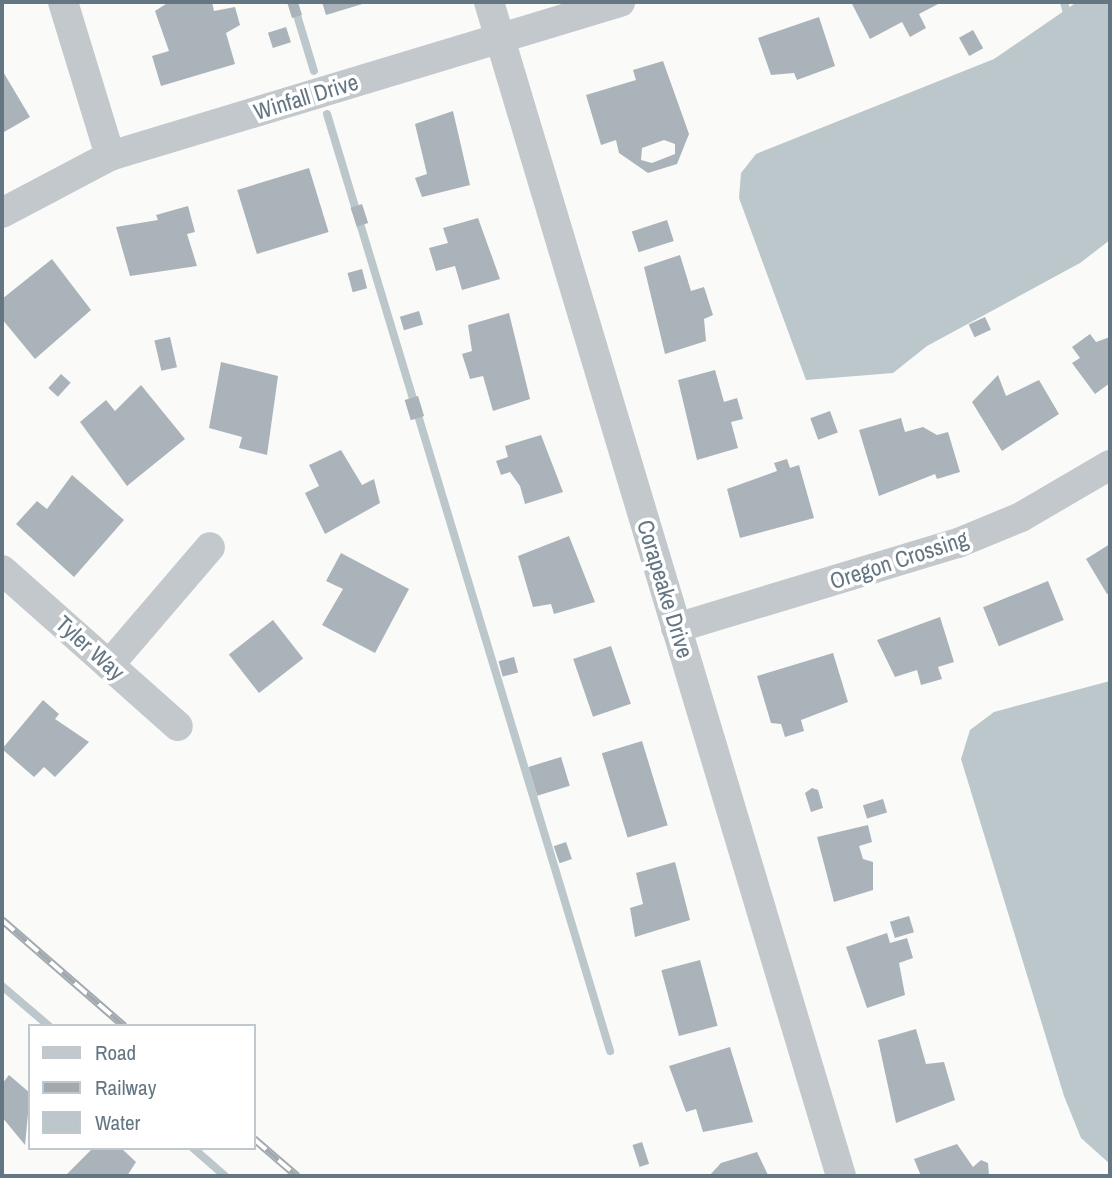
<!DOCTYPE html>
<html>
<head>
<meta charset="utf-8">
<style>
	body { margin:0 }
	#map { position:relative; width:1112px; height:1178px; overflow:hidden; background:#fafaf8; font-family:"Archivo Narrow",sans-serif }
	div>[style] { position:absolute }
	.water>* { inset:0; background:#bbc7cb }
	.stream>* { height:8px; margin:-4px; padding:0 4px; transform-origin:4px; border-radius:4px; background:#bbc7cb }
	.building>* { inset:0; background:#aab3b9; transform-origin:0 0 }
	.minor>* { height:30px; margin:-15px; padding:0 15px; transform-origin:15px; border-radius:15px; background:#c3c8cc }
	.rail>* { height:8px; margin-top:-4px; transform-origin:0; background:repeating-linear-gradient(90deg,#fff 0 16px,#a2aab0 0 32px); box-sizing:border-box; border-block:2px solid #a2aab0 }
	span { translate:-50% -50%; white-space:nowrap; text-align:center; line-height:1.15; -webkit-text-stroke:7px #fff; paint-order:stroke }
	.street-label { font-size:23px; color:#657683 }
	.frame { position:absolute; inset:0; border:4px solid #657683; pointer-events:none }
	.legend { position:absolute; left:28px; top:1024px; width:228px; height:126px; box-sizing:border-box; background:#fff; border:2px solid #c1c8cd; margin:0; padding:9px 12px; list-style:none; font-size:21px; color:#657683 }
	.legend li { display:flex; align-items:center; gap:14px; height:35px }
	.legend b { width:35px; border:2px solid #c1c8cd }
</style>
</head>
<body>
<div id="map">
	<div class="water">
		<i style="clip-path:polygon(1077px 2px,1110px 2px,1110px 240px,1080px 263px,927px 346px,893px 373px,806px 380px,739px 198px,741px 173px,756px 154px,994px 59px)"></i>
		<i style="clip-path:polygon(1110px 681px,1110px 1164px,1081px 1138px,1064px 1096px,961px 759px,970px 730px,994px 712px)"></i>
	</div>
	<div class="stream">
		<i style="left:293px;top:2px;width:72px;rotate:73.1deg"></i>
		<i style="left:1064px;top:2px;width:16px;rotate:75deg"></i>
		<i style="left:327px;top:114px;width:979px;rotate:73.19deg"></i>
		<i style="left:2px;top:986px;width:62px;rotate:40.4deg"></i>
		<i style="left:193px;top:1148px;width:43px;rotate:41.2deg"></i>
	</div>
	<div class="building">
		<i style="clip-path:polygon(212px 2px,214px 11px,235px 7px,240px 25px,226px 33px,235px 64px,161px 86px,152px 56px,169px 51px,155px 11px,169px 2px)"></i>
		<i style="clip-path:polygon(287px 2px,298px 2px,302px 15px,292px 18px)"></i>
		<i style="clip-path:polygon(322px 2px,369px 2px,326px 15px)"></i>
		<i style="clip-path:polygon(851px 2px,942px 2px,919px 14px,926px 28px,910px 37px,902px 22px,870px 39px)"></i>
		<i style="clip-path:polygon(819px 17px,835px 66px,797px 80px,794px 73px,771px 75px,758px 38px)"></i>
		<i style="left:286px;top:27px;width:16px;height:19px;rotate:72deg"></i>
		<i style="left:973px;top:30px;width:21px;height:16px;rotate:61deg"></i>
		<i style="clip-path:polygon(evenodd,663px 61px,689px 134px,677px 164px,648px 173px,619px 153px,616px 140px,601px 145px,586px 95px,636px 80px,633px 70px,663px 61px,664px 140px,675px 144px,675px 154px,652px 163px,641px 160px,642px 148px,664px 140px)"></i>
		<i style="clip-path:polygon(2px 70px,30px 117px,4px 132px,2px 127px)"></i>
		<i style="clip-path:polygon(453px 111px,470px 185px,422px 197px,415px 178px,427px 174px,415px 124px)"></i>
		<i style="left:309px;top:168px;width:67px;height:75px;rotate:73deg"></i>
		<i style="left:362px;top:204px;width:20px;height:12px;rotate:72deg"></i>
		<i style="clip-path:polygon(188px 206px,195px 232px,187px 234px,197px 266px,130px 276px,116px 227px,158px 220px,156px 215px)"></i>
		<i style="clip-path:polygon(478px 218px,500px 279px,462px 290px,455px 266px,436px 271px,429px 248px,448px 243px,443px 228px)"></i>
		<i style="left:667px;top:220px;width:22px;height:37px;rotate:72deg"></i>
		<i style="clip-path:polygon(680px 255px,691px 291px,704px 287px,713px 315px,704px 319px,706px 341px,665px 354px,644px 267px)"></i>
		<i style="clip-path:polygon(52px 259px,91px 310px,35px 359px,2px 319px,2px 299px)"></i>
		<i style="left:362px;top:269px;width:20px;height:15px;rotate:75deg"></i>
		<i style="left:419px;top:311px;width:14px;height:20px;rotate:73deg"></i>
		<i style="clip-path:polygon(509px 313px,530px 399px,493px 411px,483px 376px,470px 379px,462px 354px,472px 351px,468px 325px)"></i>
		<i style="left:985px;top:317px;width:14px;height:18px;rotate:65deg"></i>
		<i style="clip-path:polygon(1090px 334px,1096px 342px,1110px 337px,1110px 383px,1095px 394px,1072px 363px,1080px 358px,1072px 347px)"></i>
		<i style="left:170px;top:337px;width:31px;height:16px;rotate:77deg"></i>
		<i style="clip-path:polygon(221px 362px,278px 376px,267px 455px,239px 448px,242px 437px,209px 428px)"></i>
		<i style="clip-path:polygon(715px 370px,724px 402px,737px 398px,743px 419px,731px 422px,738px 448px,697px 460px,678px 380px)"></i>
		<i style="left:61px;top:374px;width:13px;height:19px;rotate:42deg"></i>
		<i style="clip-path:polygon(998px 375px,1006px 396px,1039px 380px,1059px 414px,1002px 451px,972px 402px)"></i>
		<i style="clip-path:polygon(141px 385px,185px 439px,127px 486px,80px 422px,106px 400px,115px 411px)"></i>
		<i style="left:418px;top:396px;width:21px;height:14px;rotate:73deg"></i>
		<i style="left:830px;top:411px;width:23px;height:21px;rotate:70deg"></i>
		<i style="clip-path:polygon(901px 418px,905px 432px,923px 427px,937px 435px,948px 432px,960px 472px,937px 479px,935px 474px,879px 496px,859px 430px)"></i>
		<i style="clip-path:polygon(541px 435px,563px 492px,525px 504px,520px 486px,510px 472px,501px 475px,496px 461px,508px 457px,505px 446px)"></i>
		<i style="clip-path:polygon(341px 450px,362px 485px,374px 479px,380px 503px,325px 534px,305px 493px,319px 486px,309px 465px)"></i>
		<i style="clip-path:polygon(787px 459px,790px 468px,799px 465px,814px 518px,740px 538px,727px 489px,777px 471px,774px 463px)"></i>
		<i style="clip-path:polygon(72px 475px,124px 520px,74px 577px,16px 524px,37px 501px,47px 509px)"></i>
		<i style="clip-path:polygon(569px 536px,595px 602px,554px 614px,551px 604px,533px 607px,518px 556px)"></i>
		<i style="clip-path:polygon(1110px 544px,1110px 593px,1107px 594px,1086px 559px)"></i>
		<i style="clip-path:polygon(341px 553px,409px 589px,375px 653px,322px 625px,343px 589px,326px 581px)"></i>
		<i style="left:1048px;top:581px;width:42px;height:70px;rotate:68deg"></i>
		<i style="clip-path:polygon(940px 617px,954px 662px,938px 667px,942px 679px,921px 685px,917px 670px,895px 677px,877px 640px)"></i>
		<i style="left:273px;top:620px;width:49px;height:56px;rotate:52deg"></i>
		<i style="left:611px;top:646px;width:61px;height:40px;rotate:71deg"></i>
		<i style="clip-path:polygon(833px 653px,848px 702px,801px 720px,804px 731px,785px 737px,781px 724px,771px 723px,757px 676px)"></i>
		<i style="left:514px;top:657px;width:16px;height:16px;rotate:75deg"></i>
		<i style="clip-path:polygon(43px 700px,59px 714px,55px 719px,89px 742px,55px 777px,44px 767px,34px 777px,2px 749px)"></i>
		<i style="left:642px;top:741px;width:88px;height:42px;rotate:73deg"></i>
		<i style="left:561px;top:757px;width:30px;height:34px;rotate:73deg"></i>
		<i style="clip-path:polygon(812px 788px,818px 790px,823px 808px,811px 812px,805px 793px)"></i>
		<i style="left:883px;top:799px;width:14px;height:21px;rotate:73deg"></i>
		<i style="clip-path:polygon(868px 825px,872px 842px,859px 846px,863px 859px,873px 862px,873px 890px,834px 902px,817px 837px)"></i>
		<i style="left:566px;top:842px;width:18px;height:13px;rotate:71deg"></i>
		<i style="clip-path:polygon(675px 862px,690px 920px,635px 937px,630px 908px,643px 904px,636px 873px)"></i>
		<i style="left:909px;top:916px;width:17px;height:20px;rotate:73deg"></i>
		<i style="clip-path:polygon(887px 933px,890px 943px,907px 938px,913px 958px,899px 963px,905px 995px,867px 1008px,846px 947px)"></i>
		<i style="left:700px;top:960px;width:68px;height:40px;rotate:75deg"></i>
		<i style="clip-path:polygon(916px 1029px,926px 1064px,944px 1062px,955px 1100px,896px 1123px,878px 1040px)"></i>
		<i style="clip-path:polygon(730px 1047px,753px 1122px,703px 1132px,696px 1109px,686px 1112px,669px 1066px)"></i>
		<i style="clip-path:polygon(9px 1075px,30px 1093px,25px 1145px,2px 1117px,2px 1084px)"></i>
		<i style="left:642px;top:1142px;width:23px;height:10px;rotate:72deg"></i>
		<i style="clip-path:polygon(957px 1144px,973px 1167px,981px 1160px,988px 1163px,989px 1176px,921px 1176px,914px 1159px)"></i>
		<i style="clip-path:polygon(93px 1148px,121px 1148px,136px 1162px,127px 1176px,65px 1176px)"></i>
		<i style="clip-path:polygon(757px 1152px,768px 1175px,709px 1176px,721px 1163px)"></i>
	</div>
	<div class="minor">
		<i style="left:63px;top:2px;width:161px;rotate:73deg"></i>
		<i style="left:489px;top:2px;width:1226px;rotate:73.31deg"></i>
		<i style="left:2px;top:213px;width:122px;rotate:-27.8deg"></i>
		<i style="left:110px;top:156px;width:533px;rotate:-16.8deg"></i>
		<i style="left:2px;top:570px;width:235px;rotate:41.6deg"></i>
		<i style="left:676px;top:628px;width:295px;rotate:-16.8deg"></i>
		<i style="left:958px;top:543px;width:68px;rotate:-22.4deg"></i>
		<i style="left:1021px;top:517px;width:103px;rotate:-30.3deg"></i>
		<i style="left:109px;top:665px;width:155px;rotate:-49.4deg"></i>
	</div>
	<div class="rail">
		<i style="left:2px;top:920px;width:162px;rotate:41deg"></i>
		<i style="left:254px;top:1139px;width:57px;rotate:40.7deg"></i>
	</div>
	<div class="street-label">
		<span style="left:306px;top:97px;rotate:-17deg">Winfall Drive</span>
		<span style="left:899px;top:560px;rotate:-18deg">Oregon Crossing</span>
		<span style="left:665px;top:589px;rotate:73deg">Corapeake Drive</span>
		<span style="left:90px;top:648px;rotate:42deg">Tyler Way</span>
	</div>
	<div class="frame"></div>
	<ul class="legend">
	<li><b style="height:9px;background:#c3c8cc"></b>Road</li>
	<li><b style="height:9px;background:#a2aab0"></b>Railway</li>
	<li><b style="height:19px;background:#bbc7cb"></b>Water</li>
	</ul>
</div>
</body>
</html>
